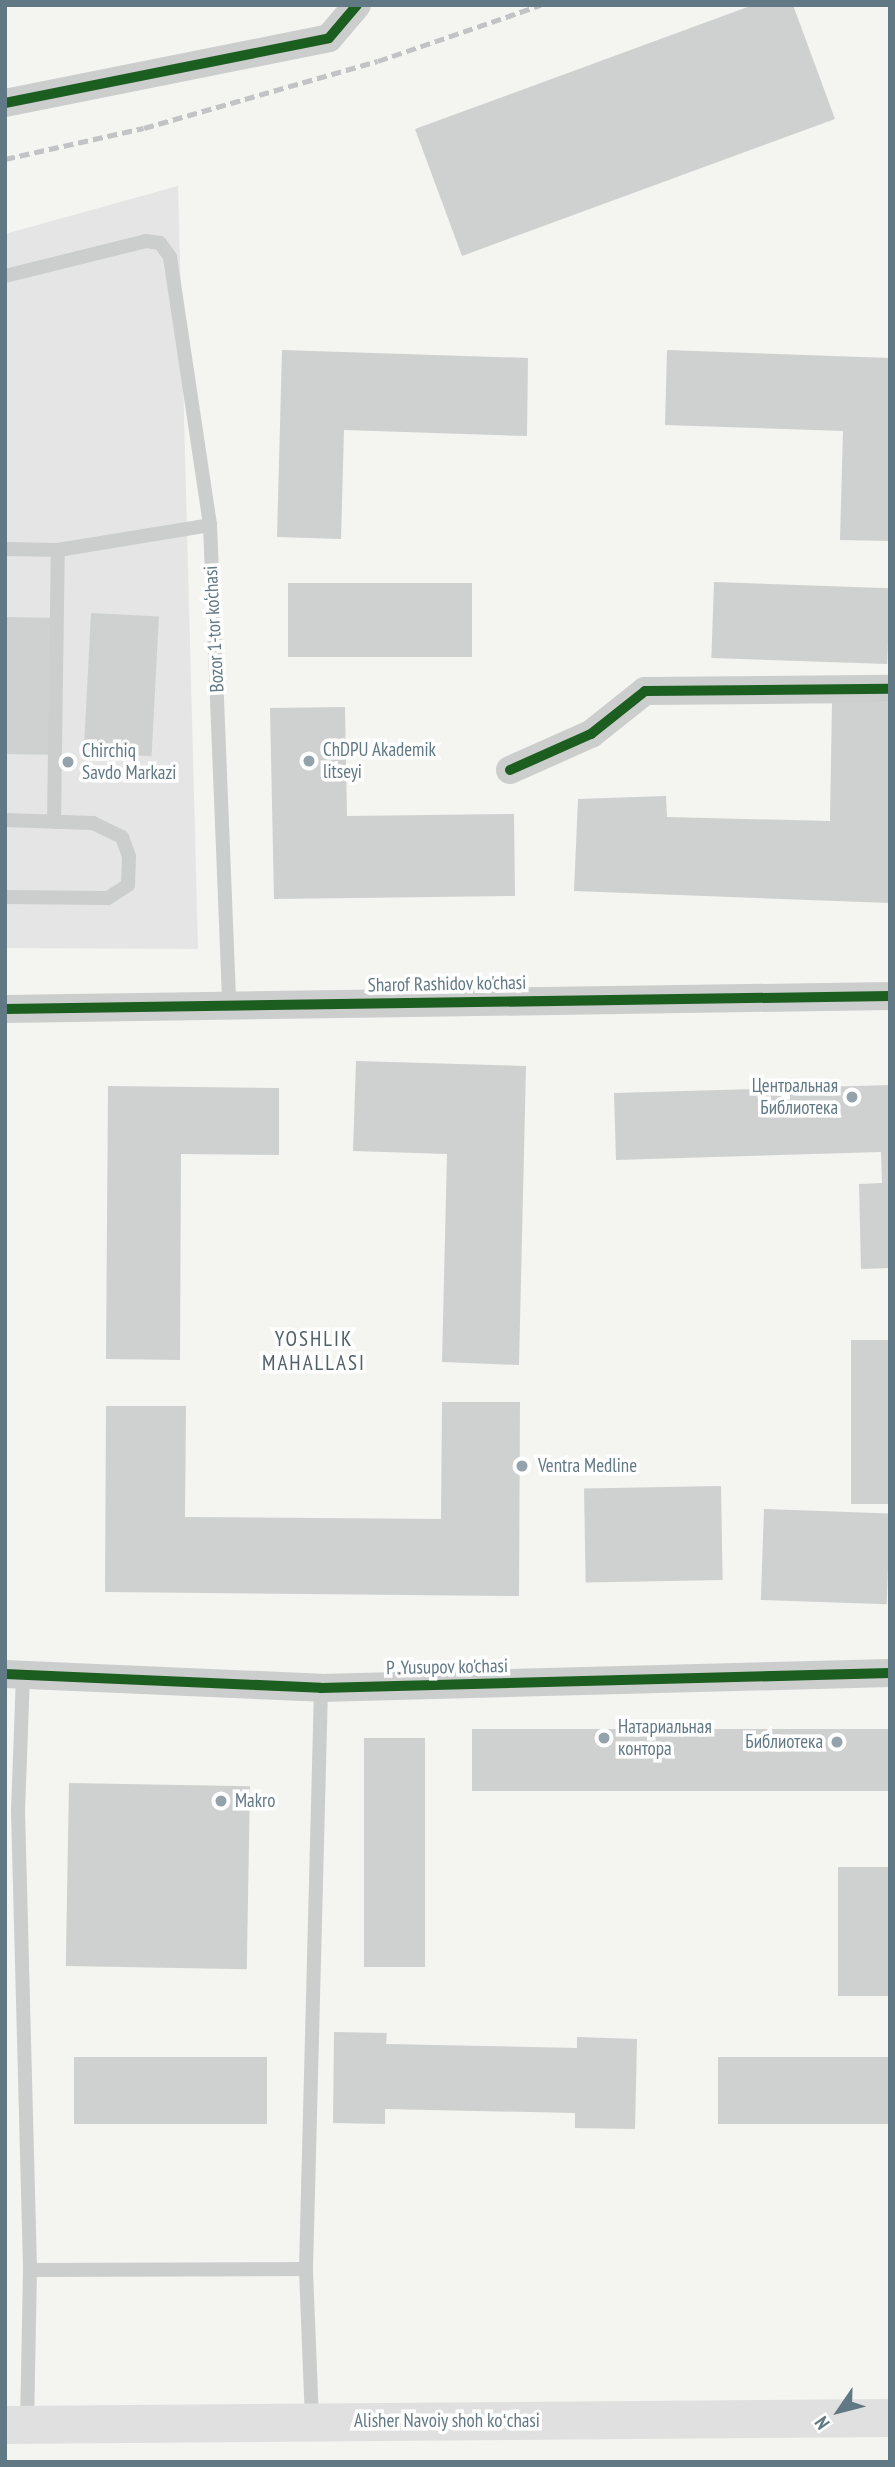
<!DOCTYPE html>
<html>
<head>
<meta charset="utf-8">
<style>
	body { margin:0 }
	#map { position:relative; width:895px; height:2467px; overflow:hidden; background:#f4f4f1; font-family:"PT Sans Narrow",sans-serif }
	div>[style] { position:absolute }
	.built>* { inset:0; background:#e4e5e4 }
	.building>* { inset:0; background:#cfd1d0; transform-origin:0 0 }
	.lane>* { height:14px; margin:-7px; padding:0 7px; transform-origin:7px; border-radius:7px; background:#cccdcd }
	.street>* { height:28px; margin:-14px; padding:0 14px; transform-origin:14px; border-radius:14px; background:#cccdcd }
	.primary>* { height:38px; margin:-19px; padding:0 19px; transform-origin:19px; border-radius:19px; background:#e0e0e0 }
	.rail>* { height:5px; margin-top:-2.5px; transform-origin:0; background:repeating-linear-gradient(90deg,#c1c3c4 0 10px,transparent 0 15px) }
	.cycleway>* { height:10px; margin:-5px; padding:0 5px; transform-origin:5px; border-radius:5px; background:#1b5e20 }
	.dots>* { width:19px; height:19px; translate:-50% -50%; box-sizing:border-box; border:4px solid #fff; border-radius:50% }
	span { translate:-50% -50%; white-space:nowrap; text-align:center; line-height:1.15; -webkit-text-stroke:7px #fff; paint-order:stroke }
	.street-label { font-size:19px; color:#617885 }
	.poi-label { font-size:19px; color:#617885 }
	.left { translate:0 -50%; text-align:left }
	.right { translate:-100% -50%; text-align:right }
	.neighbourhood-label { font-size:21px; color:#506069; letter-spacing:2px }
	.frame { position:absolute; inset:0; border:7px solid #617885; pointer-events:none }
	.north { position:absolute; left:804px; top:2376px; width:70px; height:70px; -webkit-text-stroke:5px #fff; paint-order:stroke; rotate:235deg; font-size:19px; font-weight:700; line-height:28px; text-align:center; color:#617885 }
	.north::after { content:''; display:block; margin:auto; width:24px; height:32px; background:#617885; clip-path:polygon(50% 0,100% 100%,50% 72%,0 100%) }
</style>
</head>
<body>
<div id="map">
	<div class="built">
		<i style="clip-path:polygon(178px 186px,198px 949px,5px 948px,5px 234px)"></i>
	</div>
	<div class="building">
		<i style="clip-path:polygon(753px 5px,793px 5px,835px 119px,462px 256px,415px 129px)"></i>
		<i style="clip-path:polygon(282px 350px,528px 358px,527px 436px,344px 430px,341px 539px,277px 537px)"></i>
		<i style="clip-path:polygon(667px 350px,890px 358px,890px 541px,840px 540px,843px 431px,665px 425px)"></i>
		<i style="left:714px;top:582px;width:176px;height:76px;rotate:2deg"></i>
		<i style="left:288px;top:583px;width:184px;height:74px"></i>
		<i style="left:91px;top:613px;width:68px;height:140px;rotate:3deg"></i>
		<i style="left:5px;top:617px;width:46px;height:137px;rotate:1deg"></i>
		<i style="clip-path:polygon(832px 702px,890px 703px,890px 903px,574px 891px,578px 799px,666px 796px,667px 817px,830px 821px)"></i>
		<i style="clip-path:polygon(345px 707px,347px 816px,514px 814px,515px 896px,274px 899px,270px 708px)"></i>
		<i style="clip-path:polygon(356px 1061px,526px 1066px,519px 1365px,442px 1362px,447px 1154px,353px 1151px)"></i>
		<i style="clip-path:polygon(890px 1085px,890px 1268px,861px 1269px,859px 1184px,882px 1183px,881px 1152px,616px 1160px,614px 1093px)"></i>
		<i style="clip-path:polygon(108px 1086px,279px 1088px,279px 1155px,181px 1154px,180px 1360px,106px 1359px)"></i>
		<i style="left:851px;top:1340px;width:39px;height:164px"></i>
		<i style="clip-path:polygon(442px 1402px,520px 1402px,519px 1596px,105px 1592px,106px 1406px,186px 1406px,185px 1517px,441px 1519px)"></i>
		<i style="left:721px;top:1486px;width:94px;height:137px;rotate:89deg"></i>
		<i style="left:764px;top:1509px;width:126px;height:91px;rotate:2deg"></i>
		<i style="left:890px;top:1729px;width:62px;height:418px;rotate:90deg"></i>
		<i style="left:364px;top:1738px;width:61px;height:229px"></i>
		<i style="left:69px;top:1783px;width:181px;height:183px;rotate:1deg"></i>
		<i style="left:890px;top:1867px;width:129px;height:52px;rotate:90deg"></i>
		<i style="clip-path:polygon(334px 2032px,387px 2033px,386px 2044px,577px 2048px,577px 2037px,637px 2039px,635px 2129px,575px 2128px,575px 2113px,385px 2109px,385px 2124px,333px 2123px)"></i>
		<i style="left:74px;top:2057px;width:193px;height:67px"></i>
		<i style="left:718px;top:2057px;width:172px;height:67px"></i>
	</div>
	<div class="lane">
		<i style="left:5px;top:276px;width:145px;rotate:-13.9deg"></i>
		<i style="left:146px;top:241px;width:14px;rotate:8deg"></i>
		<i style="left:160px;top:243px;width:17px;rotate:54deg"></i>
		<i style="left:170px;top:257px;width:271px;rotate:81.5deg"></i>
		<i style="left:210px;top:525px;width:479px;rotate:87.7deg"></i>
		<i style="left:5px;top:549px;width:53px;rotate:1.1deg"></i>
		<i style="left:5px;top:820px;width:88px;rotate:2deg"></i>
		<i style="left:93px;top:823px;width:32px;rotate:26deg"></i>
		<i style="left:122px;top:837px;width:20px;rotate:70deg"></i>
		<i style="left:129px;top:856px;width:29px;rotate:92deg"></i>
		<i style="left:128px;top:885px;width:24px;rotate:147deg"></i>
		<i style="left:108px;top:898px;width:103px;rotate:-179.4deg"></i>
		<i style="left:54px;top:822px;width:272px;rotate:-89.2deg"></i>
		<i style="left:58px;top:550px;width:154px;rotate:-9.3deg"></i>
		<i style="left:23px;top:1675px;width:135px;rotate:92.1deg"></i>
		<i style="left:18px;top:1810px;width:460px;rotate:88.5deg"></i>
		<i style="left:30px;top:2270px;width:153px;rotate:91.1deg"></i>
		<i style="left:30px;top:2270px;width:276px;rotate:-0.2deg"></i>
		<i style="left:312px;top:2420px;width:151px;rotate:-92.3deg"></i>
		<i style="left:306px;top:2269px;width:581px;rotate:-88.52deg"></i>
	</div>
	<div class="street">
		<i style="left:5px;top:103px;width:330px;rotate:-11.3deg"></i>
		<i style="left:329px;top:38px;width:43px;rotate:-49.7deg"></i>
		<i style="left:510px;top:770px;width:89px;rotate:-24deg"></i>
		<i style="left:591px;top:734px;width:69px;rotate:-38.5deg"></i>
		<i style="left:645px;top:691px;width:245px;rotate:-0.5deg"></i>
		<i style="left:5px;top:1009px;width:885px;rotate:-0.84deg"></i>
		<i style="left:5px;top:1674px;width:316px;rotate:2.5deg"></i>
		<i style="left:321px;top:1688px;width:569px;rotate:-1.51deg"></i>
	</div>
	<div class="primary">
		<i style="left:5px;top:2425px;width:885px;rotate:-0.45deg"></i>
	</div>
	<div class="rail">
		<i style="left:5px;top:159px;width:142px;rotate:-12.6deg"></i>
		<i style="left:144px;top:128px;width:243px;rotate:-16deg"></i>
		<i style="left:378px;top:61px;width:172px;rotate:-19deg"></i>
	</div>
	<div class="cycleway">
		<i style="left:5px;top:103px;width:330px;rotate:-11.3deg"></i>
		<i style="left:329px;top:38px;width:43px;rotate:-49.7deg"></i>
		<i style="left:510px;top:770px;width:89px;rotate:-24deg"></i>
		<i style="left:591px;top:734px;width:69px;rotate:-38.5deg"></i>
		<i style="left:645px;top:691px;width:245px;rotate:-0.5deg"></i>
		<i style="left:5px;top:1009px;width:885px;rotate:-0.84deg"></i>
		<i style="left:5px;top:1674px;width:316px;rotate:2.5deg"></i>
		<i style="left:321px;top:1688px;width:569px;rotate:-1.51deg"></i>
	</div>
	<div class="dots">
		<i style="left:309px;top:761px;background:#94a3ab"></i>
		<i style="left:68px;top:762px;background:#94a3ab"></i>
		<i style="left:852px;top:1097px;background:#94a3ab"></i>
		<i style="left:522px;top:1466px;background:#94a3ab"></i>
		<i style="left:604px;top:1738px;background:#94a3ab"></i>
		<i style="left:837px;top:1742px;background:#94a3ab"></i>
		<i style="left:221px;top:1801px;background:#94a3ab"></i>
	</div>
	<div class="street-label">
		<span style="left:214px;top:629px;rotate:-93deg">Bozor 1-tor ko‘chasi</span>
		<span style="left:447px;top:984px;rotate:-1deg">Sharof Rashidov ko'chasi</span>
		<span style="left:447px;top:1667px;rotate:-1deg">P .Yusupov ko'chasi</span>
		<span style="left:447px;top:2421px">Alisher Navoiy shoh koʻchasi</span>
	</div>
	<div class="poi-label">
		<span class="left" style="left:323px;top:761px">ChDPU Akademik<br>litseyi</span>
		<span class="left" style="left:82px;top:762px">Chirchiq<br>Savdo Markazi</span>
		<span class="right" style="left:838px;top:1097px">Центральная<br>Библиотека</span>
		<span class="left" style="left:538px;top:1466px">Ventra Medline</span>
		<span class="left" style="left:618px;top:1738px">Натариальная<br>контора</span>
		<span class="right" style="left:823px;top:1742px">Библиотека</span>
		<span class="left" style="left:235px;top:1801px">Makro</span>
	</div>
	<div class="neighbourhood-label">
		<span style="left:314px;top:1351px">YOSHLIK<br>MAHALLASI</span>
	</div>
	<div class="frame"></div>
	<div class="north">N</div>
</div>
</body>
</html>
